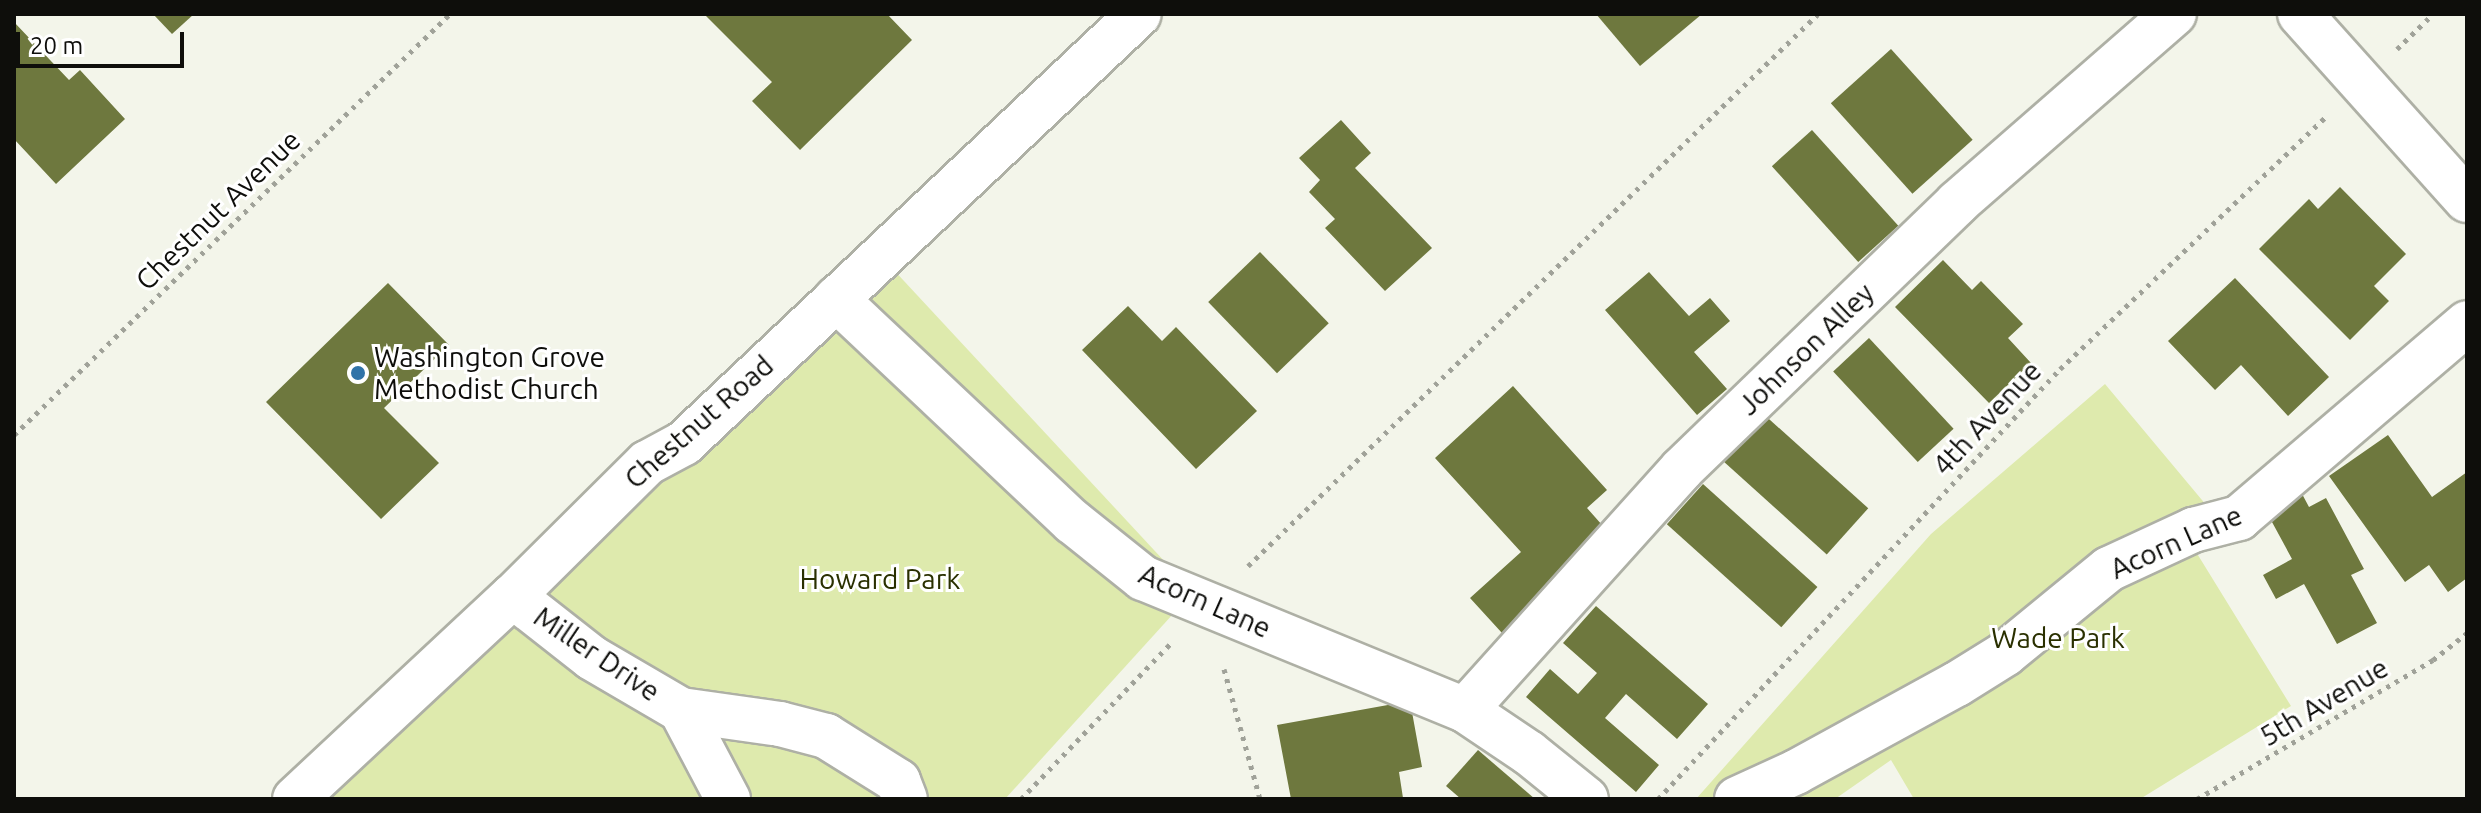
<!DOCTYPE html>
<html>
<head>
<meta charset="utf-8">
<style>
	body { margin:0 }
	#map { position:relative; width:2481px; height:813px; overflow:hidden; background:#f3f5ea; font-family:Ubuntu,sans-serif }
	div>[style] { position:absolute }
	.green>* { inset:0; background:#deeaad }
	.building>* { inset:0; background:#6e783e; transform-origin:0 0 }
	.path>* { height:5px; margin-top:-2.5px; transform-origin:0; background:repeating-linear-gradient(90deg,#a0a299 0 4px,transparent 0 10px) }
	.roads { filter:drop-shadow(2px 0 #aeb0a5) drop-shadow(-2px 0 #aeb0a5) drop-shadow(0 2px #aeb0a5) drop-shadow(0 -2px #aeb0a5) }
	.minor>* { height:44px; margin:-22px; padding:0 22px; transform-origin:22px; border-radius:22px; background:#fff }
	.dots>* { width:22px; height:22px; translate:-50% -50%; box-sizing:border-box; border:4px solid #fff; border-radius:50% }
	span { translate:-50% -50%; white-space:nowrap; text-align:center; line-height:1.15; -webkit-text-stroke:6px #fff; paint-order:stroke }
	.street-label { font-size:28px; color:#0e0e0b }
	.poi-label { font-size:28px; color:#0e0e0b }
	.left { translate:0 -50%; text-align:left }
	.park-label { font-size:28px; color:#2a3000 }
	.frame { position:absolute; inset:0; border:16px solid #0e0e0b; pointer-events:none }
	.scale { position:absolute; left:16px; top:32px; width:168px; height:36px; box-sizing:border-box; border:4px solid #0e0e0b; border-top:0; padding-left:10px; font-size:24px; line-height:28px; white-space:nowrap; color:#0e0e0b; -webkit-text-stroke:6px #fff; paint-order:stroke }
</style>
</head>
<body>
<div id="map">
	<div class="green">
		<i style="clip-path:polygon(891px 267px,1193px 592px,1005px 799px,325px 799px)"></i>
		<i style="clip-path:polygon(2105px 384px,2217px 518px,2193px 547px,2291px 706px,2140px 799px,1914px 799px,1891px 760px,1835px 799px,1696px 799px,1931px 534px)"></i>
	</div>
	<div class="building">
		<i style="clip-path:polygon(153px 14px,194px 14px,172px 34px)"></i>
		<i style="clip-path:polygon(704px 14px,887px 14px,912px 40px,800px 150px,752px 101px,772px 82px)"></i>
		<i style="clip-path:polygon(1596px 14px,1702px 14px,1640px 66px)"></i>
		<i style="clip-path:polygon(14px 22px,69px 80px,80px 70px,125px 119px,56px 184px,14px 139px)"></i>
		<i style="left:1891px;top:49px;width:122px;height:81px;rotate:48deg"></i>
		<i style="clip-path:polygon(1341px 120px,1371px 153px,1355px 168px,1432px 248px,1385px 291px,1325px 228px,1335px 219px,1309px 192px,1320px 180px,1299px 158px)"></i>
		<i style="left:1812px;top:130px;width:129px;height:54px;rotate:48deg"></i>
		<i style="clip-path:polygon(2340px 187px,2406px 254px,2374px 286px,2389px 301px,2350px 340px,2259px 249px,2309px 199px,2318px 209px)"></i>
		<i style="left:1260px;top:252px;width:99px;height:72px;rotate:46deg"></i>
		<i style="clip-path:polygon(1943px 260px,1972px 290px,1981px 281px,2023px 324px,2008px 338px,2031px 363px,1989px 403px,1895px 307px)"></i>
		<i style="clip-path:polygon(1649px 272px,1689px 316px,1710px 298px,1730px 321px,1694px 352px,1727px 389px,1697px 415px,1605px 310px)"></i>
		<i style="clip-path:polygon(2235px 278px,2329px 377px,2288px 416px,2241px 365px,2215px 390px,2168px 341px)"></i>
		<i style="clip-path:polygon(388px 283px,449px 345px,384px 408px,439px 463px,381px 519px,266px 402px)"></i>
		<i style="clip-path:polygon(1128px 306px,1162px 341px,1176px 327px,1257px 411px,1196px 469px,1082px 350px)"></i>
		<i style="left:1869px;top:338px;width:124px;height:49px;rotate:47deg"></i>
		<i style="clip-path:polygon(1513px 386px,1607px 490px,1587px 508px,1610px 534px,1502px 633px,1470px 598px,1521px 552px,1435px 458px)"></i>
		<i style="left:1759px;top:410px;width:147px;height:62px;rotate:42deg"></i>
		<i style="clip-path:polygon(2388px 435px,2432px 497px,2467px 472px,2467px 578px,2448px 592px,2429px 565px,2405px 582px,2329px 476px)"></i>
		<i style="left:1703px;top:484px;width:154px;height:54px;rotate:42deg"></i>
		<i style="clip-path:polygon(2301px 492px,2309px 507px,2326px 498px,2364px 569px,2351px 575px,2377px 623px,2337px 644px,2304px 584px,2276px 599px,2263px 575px,2292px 559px,2266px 511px)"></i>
		<i style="clip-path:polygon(1596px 606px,1708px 704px,1677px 739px,1626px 694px,1605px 718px,1659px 765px,1636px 792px,1526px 697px,1550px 669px,1578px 694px,1597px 673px,1563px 643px)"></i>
		<i style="clip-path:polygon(1410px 701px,1422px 767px,1399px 772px,1403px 798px,1291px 799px,1277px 725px)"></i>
		<i style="clip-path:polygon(1478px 750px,1535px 799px,1461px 799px,1446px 786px)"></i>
	</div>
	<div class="path">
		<i style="left:2397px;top:49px;width:50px;rotate:-44.2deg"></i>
		<i style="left:14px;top:435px;width:606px;rotate:-44deg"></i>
		<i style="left:1248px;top:566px;width:793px;rotate:-44.08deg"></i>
		<i style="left:1224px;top:669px;width:135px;rotate:74.5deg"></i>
		<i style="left:1021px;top:799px;width:215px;rotate:-46.1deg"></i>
		<i style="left:1658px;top:799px;width:589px;rotate:-46.93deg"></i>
		<i style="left:2060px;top:369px;width:366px;rotate:-43.5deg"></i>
		<i style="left:2197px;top:799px;width:274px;rotate:-30.5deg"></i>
		<i style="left:2433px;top:660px;width:43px;rotate:-38.5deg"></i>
	</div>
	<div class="roads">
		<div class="minor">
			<i style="left:2300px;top:14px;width:250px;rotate:48.1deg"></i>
			<i style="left:836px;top:299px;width:325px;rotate:43.3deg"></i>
			<i style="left:1073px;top:522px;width:90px;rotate:38.7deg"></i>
			<i style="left:1143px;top:578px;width:348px;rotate:22.3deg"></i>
			<i style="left:1465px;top:710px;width:77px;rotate:33.9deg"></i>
			<i style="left:1529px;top:753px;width:73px;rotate:38.9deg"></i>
			<i style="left:513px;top:596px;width:100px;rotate:38.1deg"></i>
			<i style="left:592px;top:658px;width:103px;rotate:30.3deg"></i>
			<i style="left:681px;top:710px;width:100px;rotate:8deg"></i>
			<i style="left:780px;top:724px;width:48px;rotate:14.6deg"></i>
			<i style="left:826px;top:736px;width:85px;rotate:32deg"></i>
			<i style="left:898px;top:781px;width:19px;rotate:69deg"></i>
			<i style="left:681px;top:710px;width:101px;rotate:62.2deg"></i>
			<i style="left:1465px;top:710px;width:324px;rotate:-48deg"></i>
			<i style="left:1682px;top:469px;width:383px;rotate:-44deg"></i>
			<i style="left:1957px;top:203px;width:288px;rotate:-41.1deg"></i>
			<i style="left:295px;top:799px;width:298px;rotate:-43deg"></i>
			<i style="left:513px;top:596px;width:189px;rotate:-44.8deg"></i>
			<i style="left:647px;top:463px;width:42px;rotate:-28.4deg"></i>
			<i style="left:684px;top:443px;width:625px;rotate:-43.32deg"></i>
			<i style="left:1737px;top:799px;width:65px;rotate:-24.6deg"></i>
			<i style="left:1796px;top:772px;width:183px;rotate:-28.7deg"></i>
			<i style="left:1957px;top:684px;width:57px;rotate:-32deg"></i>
			<i style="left:2005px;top:654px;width:134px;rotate:-39.3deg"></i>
			<i style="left:2109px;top:569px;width:93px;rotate:-24.9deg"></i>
			<i style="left:2193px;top:530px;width:48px;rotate:-14.6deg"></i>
			<i style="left:2239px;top:518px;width:300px;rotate:-40.5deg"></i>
		</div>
	</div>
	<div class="dots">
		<i style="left:358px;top:373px;background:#3073a8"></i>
	</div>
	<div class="street-label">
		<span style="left:218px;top:210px;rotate:-44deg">Chestnut Avenue</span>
		<span style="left:1806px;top:349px;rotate:-44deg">Johnson Alley</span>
		<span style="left:1987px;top:418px;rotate:-47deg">4th Avenue</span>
		<span style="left:699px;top:422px;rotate:-41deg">Chestnut Road</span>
		<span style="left:2176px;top:542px;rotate:-24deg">Acorn Lane</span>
		<span style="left:1205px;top:601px;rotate:24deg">Acorn Lane</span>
		<span style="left:597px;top:654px;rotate:34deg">Miller Drive</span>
		<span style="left:2324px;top:702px;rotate:-31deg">5th Avenue</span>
	</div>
	<div class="poi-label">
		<span class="left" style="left:374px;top:373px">Washington Grove<br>Methodist Church</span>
	</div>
	<div class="park-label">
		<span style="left:880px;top:579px">Howard Park</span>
		<span style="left:2058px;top:638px">Wade Park</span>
	</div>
	<div class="frame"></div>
	<div class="scale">20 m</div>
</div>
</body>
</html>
